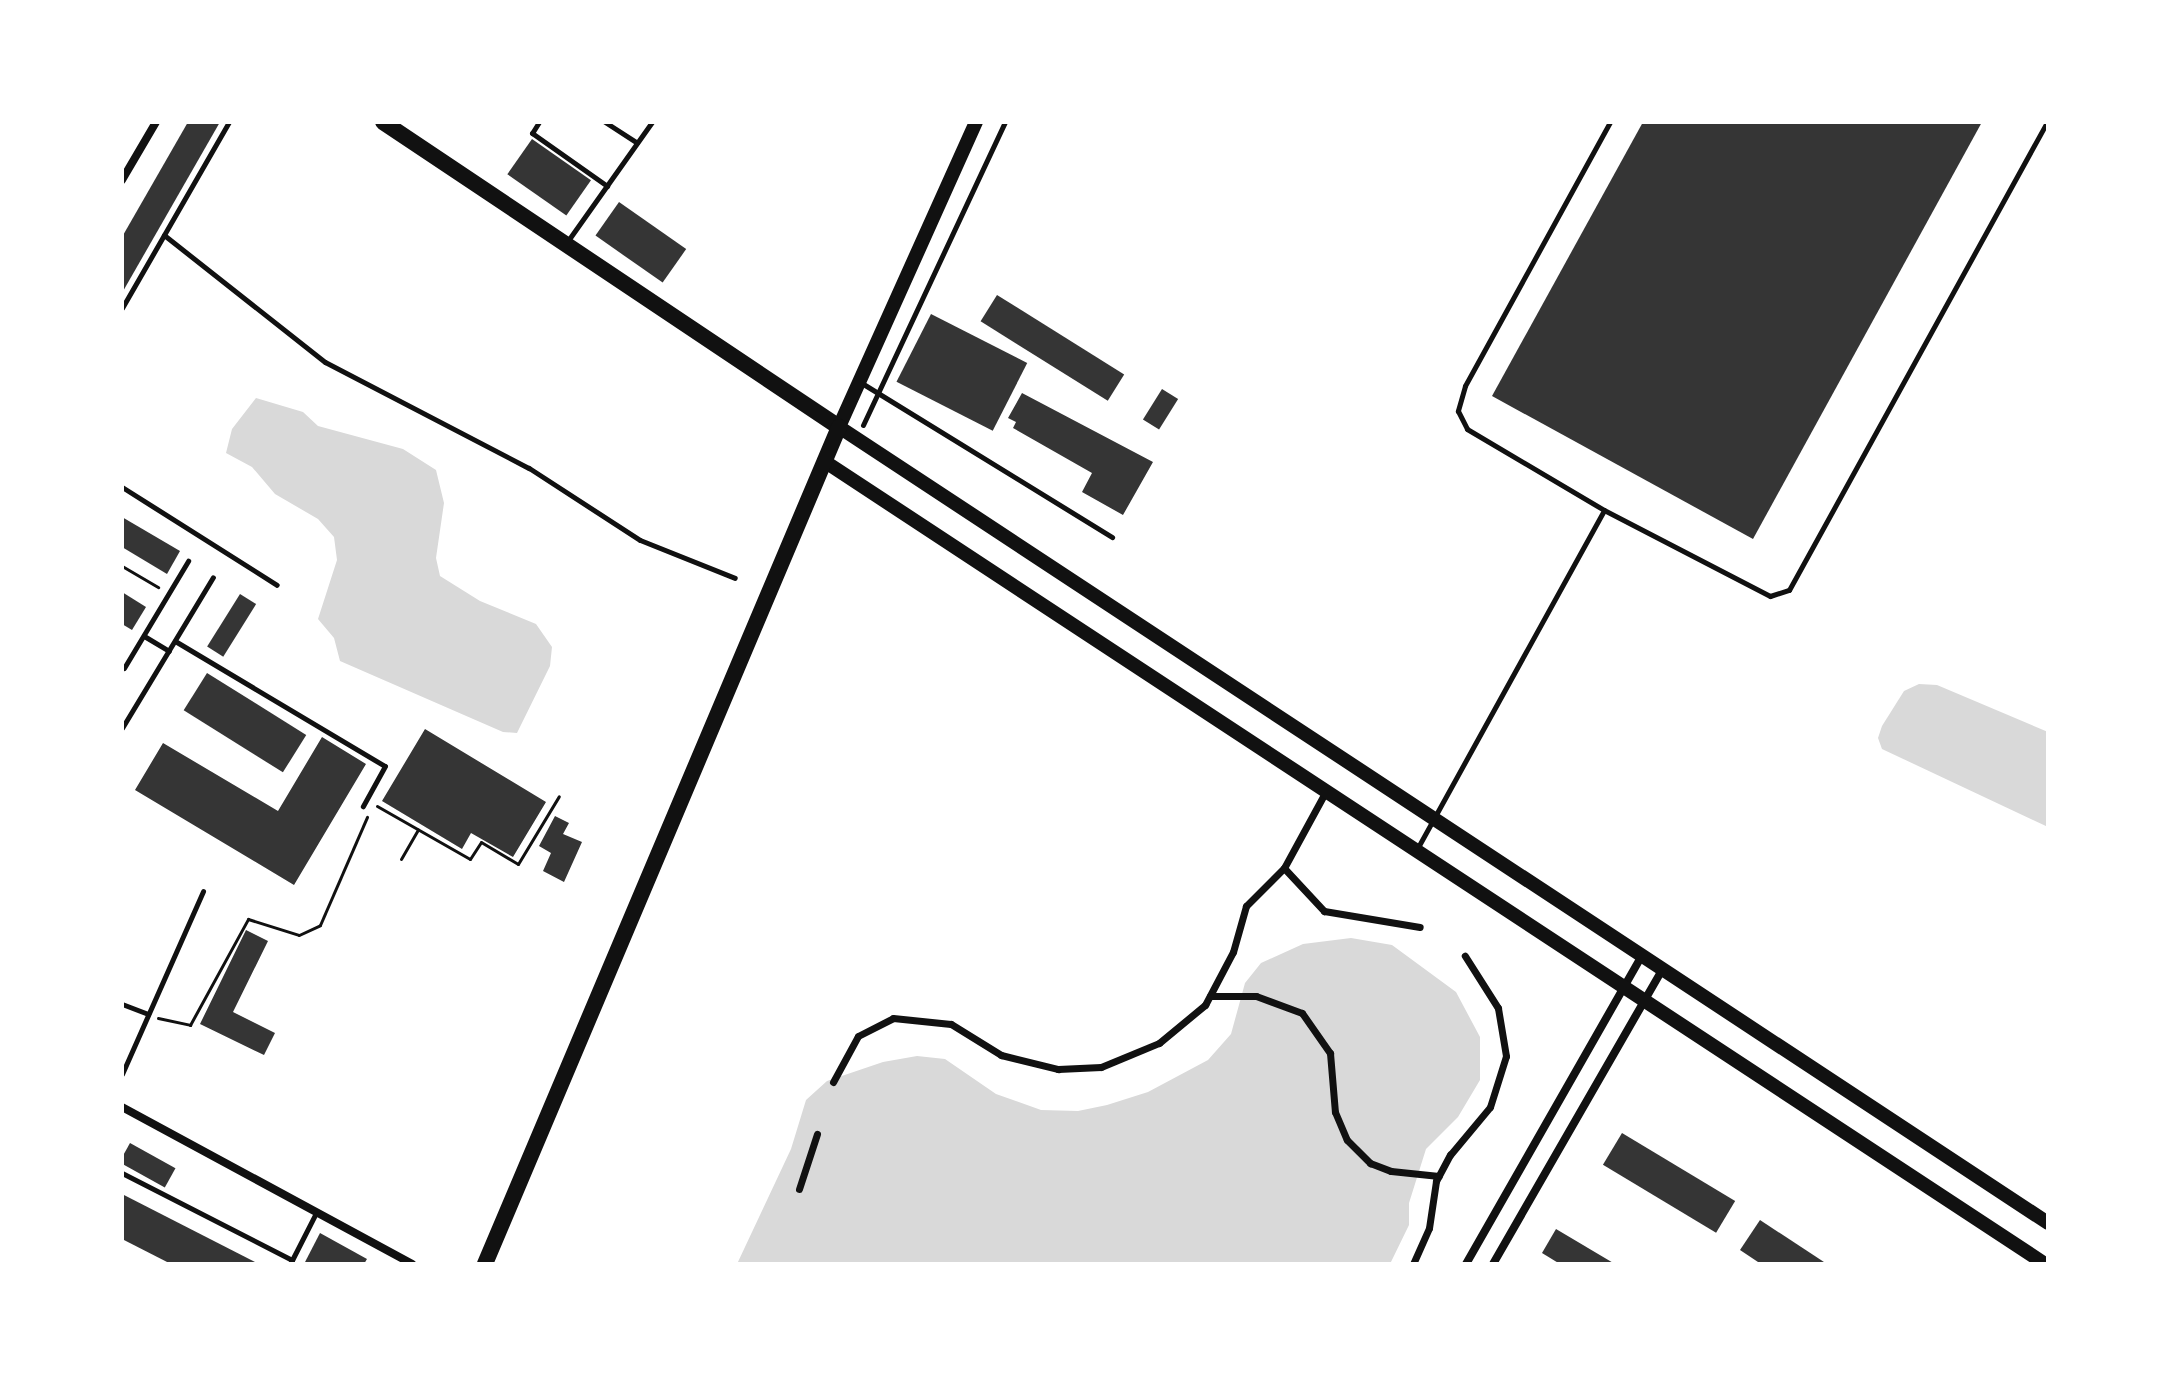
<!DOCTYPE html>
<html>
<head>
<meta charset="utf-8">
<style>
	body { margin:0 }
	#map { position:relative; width:2170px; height:1386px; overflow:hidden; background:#fff; font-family:"Source Serif 4",serif }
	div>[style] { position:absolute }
	.water>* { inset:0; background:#d9d9d9 }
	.building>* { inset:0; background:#353535; transform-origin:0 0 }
	.path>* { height:3px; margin:-1.5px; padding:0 1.5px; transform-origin:1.5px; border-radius:1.5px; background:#111 }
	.service>* { height:5px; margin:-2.5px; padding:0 2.5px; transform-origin:2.5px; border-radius:2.5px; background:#111 }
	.pedestrian>* { height:7px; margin:-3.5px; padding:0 3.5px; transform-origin:3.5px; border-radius:3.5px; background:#111 }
	.minor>* { height:8px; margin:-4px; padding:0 4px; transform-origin:4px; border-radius:4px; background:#111 }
	.tertiary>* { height:14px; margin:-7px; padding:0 7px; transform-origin:7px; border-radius:7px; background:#111 }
	.secondary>* { height:16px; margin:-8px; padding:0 8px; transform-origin:8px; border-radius:8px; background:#111 }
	span { translate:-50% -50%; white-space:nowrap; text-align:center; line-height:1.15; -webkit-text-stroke:8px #fff; paint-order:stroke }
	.frame { position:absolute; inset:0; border:124px solid #fff; pointer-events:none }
</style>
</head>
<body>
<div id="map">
	<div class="water">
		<i style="clip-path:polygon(256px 398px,303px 412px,318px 426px,403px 449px,436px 470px,444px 503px,436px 558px,440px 576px,480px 601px,536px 624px,552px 647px,550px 666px,517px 733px,503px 732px,340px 661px,334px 638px,318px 619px,337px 560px,334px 537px,318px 519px,275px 494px,252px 467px,226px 453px,232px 429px)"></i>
		<i style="clip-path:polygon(1919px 684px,1937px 685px,2048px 732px,2048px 827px,1882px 749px,1878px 738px,1882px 726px,1904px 691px)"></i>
		<i style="clip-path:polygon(1351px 938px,1392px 945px,1456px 992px,1480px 1037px,1480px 1080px,1458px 1117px,1426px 1149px,1409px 1203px,1409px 1225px,1390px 1264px,737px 1264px,791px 1149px,806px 1100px,827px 1081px,883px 1062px,917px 1056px,945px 1059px,996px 1094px,1041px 1110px,1078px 1111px,1107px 1105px,1148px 1092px,1208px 1060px,1231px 1034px,1245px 983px,1261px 963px,1303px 944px)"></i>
	</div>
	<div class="building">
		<i style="clip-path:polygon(188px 122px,220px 122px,122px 293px,122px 237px)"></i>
		<i style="clip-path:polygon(1643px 122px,1982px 122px,1753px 539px,1492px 396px)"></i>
		<i style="left:532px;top:139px;width:72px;height:43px;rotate:35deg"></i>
		<i style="left:619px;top:202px;width:82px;height:41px;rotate:35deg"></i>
		<i style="left:997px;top:295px;width:150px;height:31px;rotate:32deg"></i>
		<i style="left:931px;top:314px;width:108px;height:76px;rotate:27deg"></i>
		<i style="left:1162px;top:389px;width:19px;height:36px;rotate:32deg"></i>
		<i style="clip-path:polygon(1022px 393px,1153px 462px,1123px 515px,1082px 492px,1092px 473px,1013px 428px,1016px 422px,1008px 418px)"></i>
		<i style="clip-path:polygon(122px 517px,180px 551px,167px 574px,122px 547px)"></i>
		<i style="clip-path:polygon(122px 592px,146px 607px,132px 630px,122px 624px)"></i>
		<i style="left:240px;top:594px;width:19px;height:62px;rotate:32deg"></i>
		<i style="left:207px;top:673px;width:117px;height:44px;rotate:32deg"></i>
		<i style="clip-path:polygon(425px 729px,546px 802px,513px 857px,471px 833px,462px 849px,382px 801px)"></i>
		<i style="clip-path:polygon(322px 737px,366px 764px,294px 885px,135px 790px,163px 743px,278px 811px)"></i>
		<i style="clip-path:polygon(555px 816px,569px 823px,563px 834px,582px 842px,564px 882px,543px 871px,551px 853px,539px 846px)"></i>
		<i style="clip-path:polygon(246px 930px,268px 941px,233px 1012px,275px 1033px,264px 1055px,200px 1024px)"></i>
		<i style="left:1622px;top:1133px;width:132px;height:37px;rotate:31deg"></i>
		<i style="left:130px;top:1143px;width:52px;height:22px;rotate:29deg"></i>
		<i style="clip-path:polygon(122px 1194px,259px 1264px,171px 1264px,122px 1239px)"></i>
		<i style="clip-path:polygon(1760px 1220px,1827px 1264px,1761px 1264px,1740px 1250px)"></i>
		<i style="clip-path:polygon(1556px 1229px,1615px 1264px,1560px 1264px,1542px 1253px)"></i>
		<i style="clip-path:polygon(320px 1233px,367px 1259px,364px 1264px,304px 1264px)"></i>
	</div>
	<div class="path">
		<i style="left:122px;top:566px;width:42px;rotate:30.3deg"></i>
		<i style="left:377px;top:806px;width:107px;rotate:29.7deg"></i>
		<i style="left:470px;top:859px;width:20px;rotate:-57deg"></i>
		<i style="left:481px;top:842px;width:43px;rotate:30.7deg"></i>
		<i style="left:518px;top:864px;width:79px;rotate:-58.9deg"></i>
		<i style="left:401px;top:859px;width:34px;rotate:-60deg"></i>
		<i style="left:158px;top:1018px;width:33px;rotate:12deg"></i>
		<i style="left:190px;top:1025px;width:121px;rotate:-61.3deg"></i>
		<i style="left:248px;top:919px;width:53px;rotate:17.4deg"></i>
		<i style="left:299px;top:935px;width:23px;rotate:-25deg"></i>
		<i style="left:320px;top:925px;width:118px;rotate:-66.5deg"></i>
	</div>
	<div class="service">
		<i style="left:539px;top:122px;width:13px;rotate:122deg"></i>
		<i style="left:532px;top:133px;width:92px;rotate:35.2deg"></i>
		<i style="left:605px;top:122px;width:38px;rotate:33deg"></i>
		<i style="left:1610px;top:122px;width:301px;rotate:118.8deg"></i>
		<i style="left:1465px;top:386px;width:26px;rotate:106deg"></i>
		<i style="left:1458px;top:411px;width:20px;rotate:63deg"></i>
		<i style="left:1467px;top:429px;width:159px;rotate:30.6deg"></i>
		<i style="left:1604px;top:510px;width:187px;rotate:27.4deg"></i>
		<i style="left:1770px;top:596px;width:20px;rotate:-18deg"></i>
		<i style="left:1789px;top:590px;width:534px;rotate:-61.13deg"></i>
		<i style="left:164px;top:235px;width:205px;rotate:38.3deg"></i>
		<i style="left:325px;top:362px;width:230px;rotate:27.5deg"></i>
		<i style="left:529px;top:468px;width:132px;rotate:33deg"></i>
		<i style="left:640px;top:540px;width:102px;rotate:21.8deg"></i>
		<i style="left:567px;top:242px;width:147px;rotate:-54.7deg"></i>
		<i style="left:122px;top:308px;width:215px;rotate:-60.1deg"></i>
		<i style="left:860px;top:382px;width:296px;rotate:31.6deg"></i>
		<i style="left:863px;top:425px;width:335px;rotate:-64.9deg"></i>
		<i style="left:122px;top:487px;width:183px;rotate:32.3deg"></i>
		<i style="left:144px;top:636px;width:29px;rotate:31deg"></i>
		<i style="left:175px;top:641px;width:244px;rotate:30.8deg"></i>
		<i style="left:385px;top:766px;width:46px;rotate:118.8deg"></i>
		<i style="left:124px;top:668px;width:125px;rotate:-59.1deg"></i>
		<i style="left:122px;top:728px;width:176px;rotate:-58.9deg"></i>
		<i style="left:1417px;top:849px;width:387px;rotate:-61.1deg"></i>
		<i style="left:122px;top:1004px;width:28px;rotate:21deg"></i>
		<i style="left:122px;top:1074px;width:200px;rotate:-66.1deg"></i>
		<i style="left:122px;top:1173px;width:191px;rotate:27.1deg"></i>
		<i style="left:290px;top:1264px;width:57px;rotate:-63deg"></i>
	</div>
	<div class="pedestrian">
		<i style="left:1284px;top:868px;width:59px;rotate:47.1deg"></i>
		<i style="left:1324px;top:911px;width:97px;rotate:9.5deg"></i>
		<i style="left:1210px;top:996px;width:46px"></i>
		<i style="left:1256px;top:996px;width:49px;rotate:20.3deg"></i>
		<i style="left:1302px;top:1013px;width:49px;rotate:55deg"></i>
		<i style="left:1330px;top:1053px;width:59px;rotate:85.2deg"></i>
		<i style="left:1335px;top:1112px;width:30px;rotate:67deg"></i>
		<i style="left:1347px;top:1140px;width:33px;rotate:45deg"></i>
		<i style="left:1370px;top:1163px;width:22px;rotate:21deg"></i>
		<i style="left:1391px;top:1171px;width:48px;rotate:5.9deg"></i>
		<i style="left:833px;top:1082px;width:52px;rotate:-61.5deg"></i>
		<i style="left:858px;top:1036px;width:39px;rotate:-27deg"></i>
		<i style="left:893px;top:1018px;width:58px;rotate:5.9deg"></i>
		<i style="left:951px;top:1024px;width:59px;rotate:31.8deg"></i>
		<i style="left:1001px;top:1055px;width:59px;rotate:13.8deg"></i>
		<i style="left:1058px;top:1069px;width:43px;rotate:-2.7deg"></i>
		<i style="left:1101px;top:1067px;width:63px;rotate:-22.5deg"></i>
		<i style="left:1159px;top:1043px;width:60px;rotate:-39.6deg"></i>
		<i style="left:1205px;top:1005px;width:60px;rotate:-62.2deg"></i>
		<i style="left:1233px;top:952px;width:48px;rotate:-74.2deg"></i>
		<i style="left:1246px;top:906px;width:54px;rotate:-45deg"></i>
		<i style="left:1284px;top:868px;width:88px;rotate:-61.4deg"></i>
		<i style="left:799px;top:1189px;width:58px;rotate:-71.9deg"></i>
		<i style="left:1413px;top:1264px;width:39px;rotate:-66deg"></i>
		<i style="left:1429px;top:1228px;width:48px;rotate:-81.5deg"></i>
		<i style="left:1436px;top:1181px;width:30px;rotate:-62deg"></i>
		<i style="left:1450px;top:1155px;width:62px;rotate:-50.2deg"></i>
		<i style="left:1490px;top:1107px;width:53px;rotate:-72.6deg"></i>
		<i style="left:1506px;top:1056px;width:49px;rotate:-99.5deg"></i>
		<i style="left:1498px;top:1008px;width:62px;rotate:-122.4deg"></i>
	</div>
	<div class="minor">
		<i style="left:122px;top:180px;width:67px;rotate:-59.6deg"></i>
		<i style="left:122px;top:1107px;width:330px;rotate:28.4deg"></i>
		<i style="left:1466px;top:1264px;width:355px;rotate:-60.3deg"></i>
		<i style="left:1493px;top:1264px;width:339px;rotate:-60.1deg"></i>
	</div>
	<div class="tertiary">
		<i style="left:976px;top:122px;width:334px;rotate:114.2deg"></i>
		<i style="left:839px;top:427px;width:1448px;rotate:33.36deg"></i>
		<i style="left:824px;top:461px;width:1461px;rotate:33.33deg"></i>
	</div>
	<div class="secondary">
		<i style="left:383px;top:122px;width:549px;rotate:33.78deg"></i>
		<i style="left:839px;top:427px;width:909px;rotate:112.93deg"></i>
	</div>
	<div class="frame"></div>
</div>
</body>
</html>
